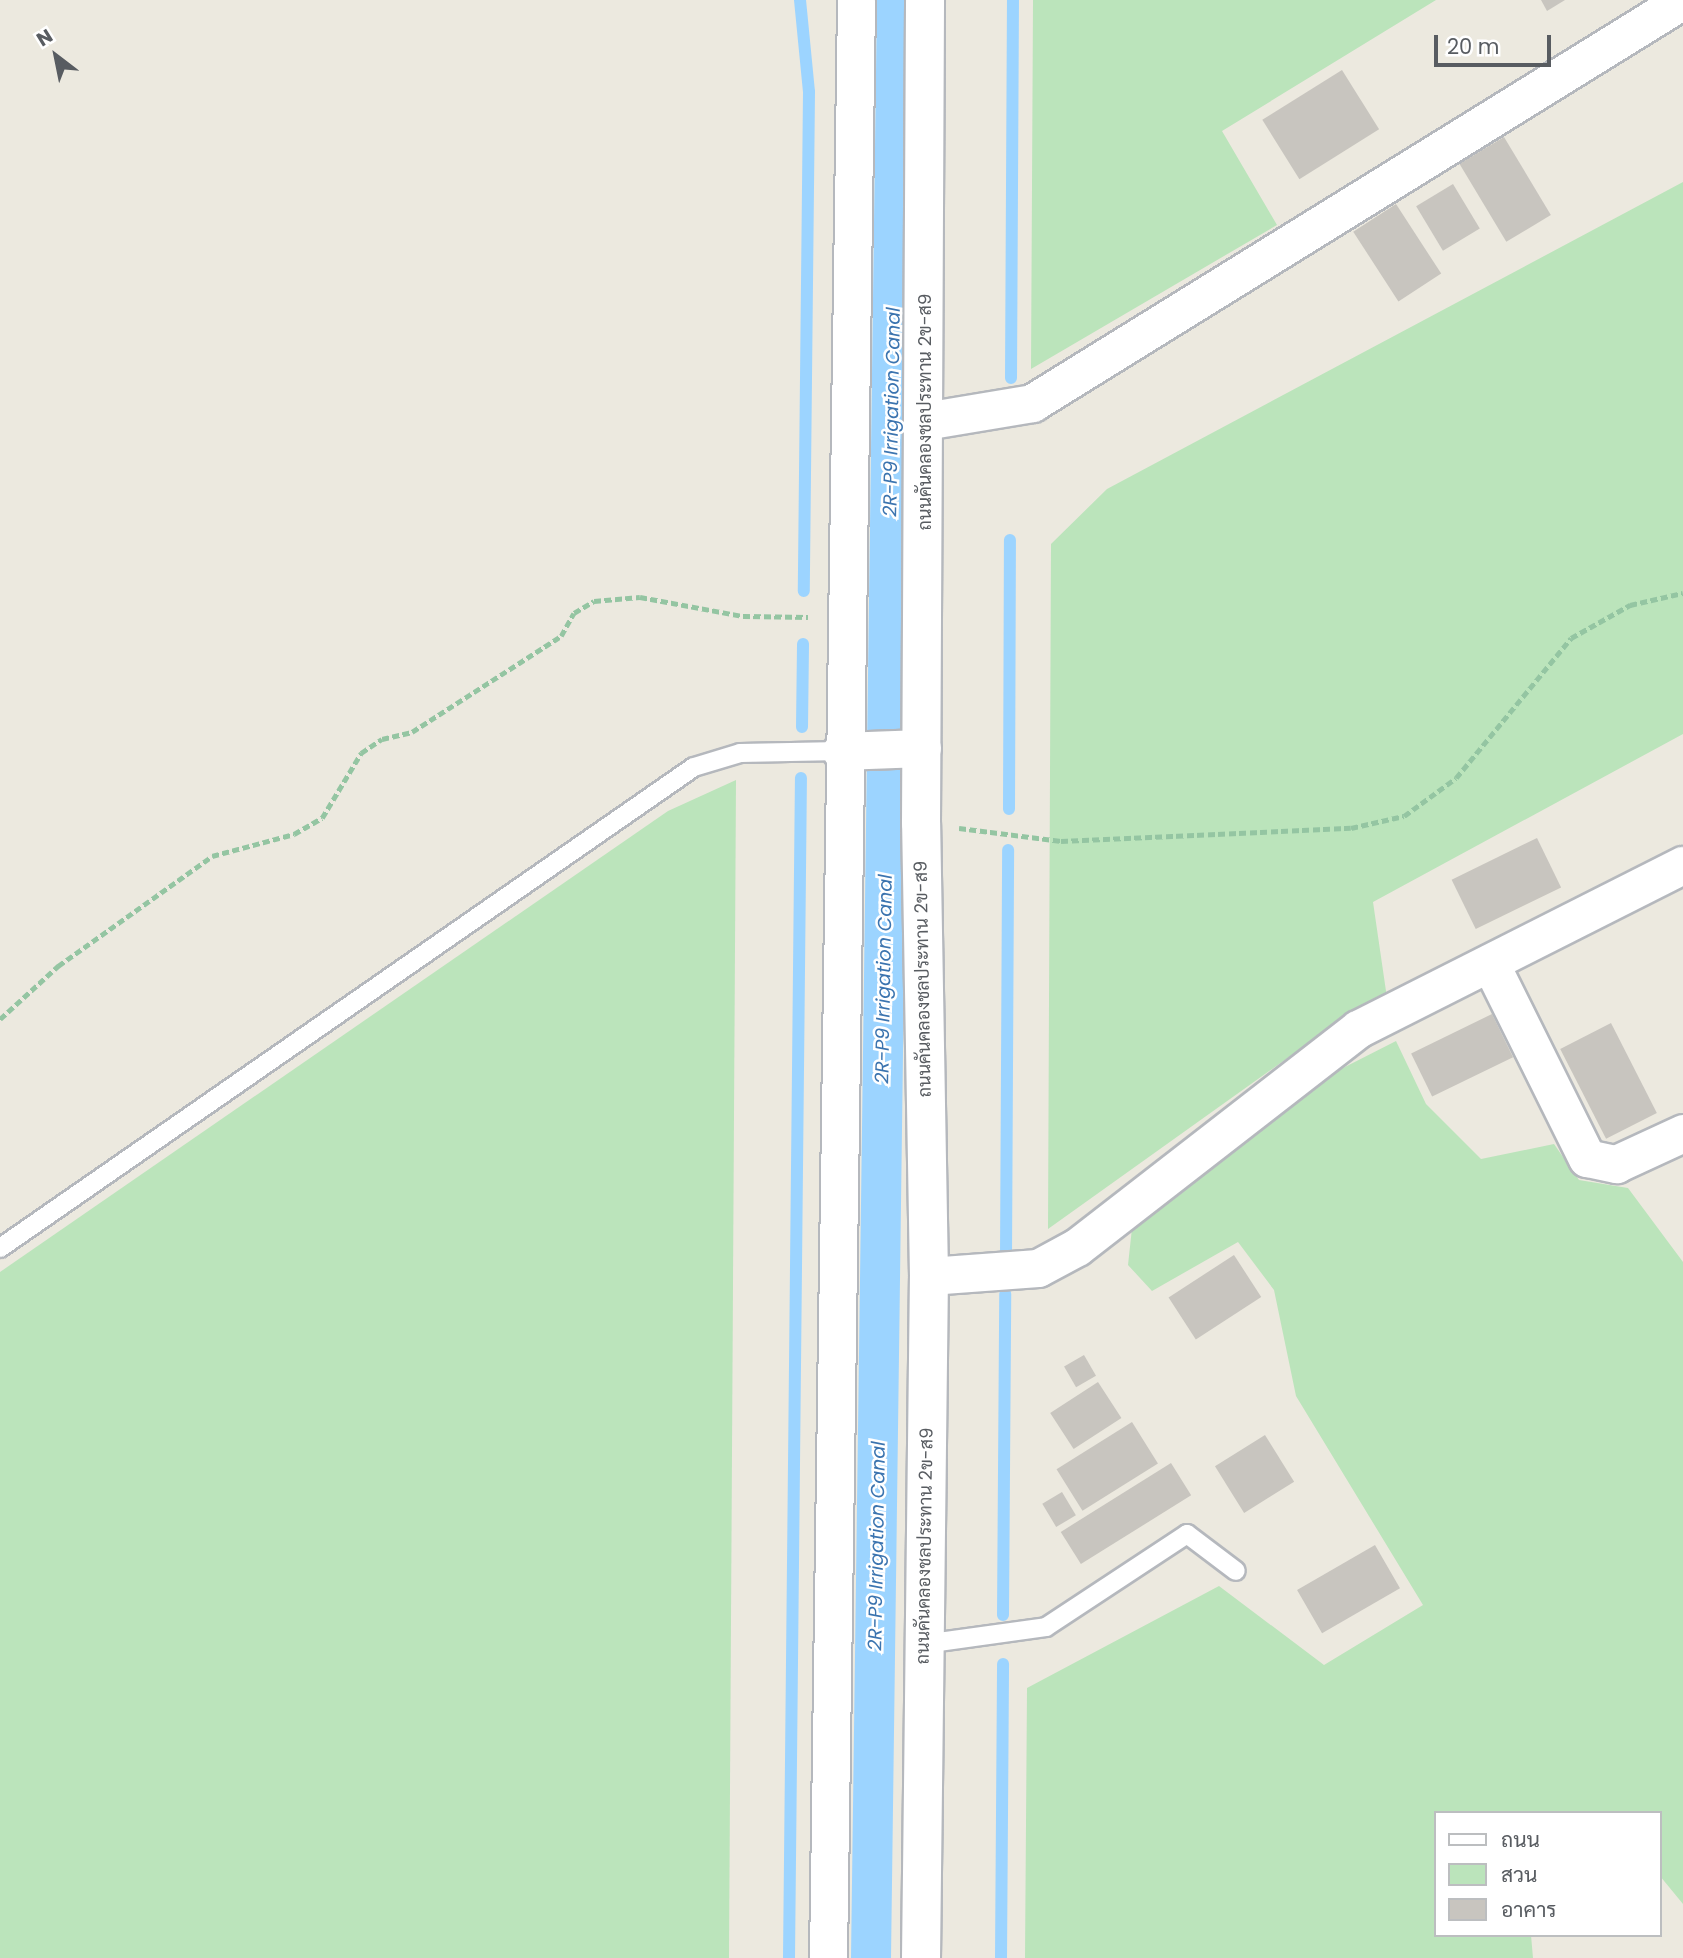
<!DOCTYPE html>
<html>
<head>
<meta charset="utf-8">
<style>
	body { margin:0 }
	#map { position:relative; width:1683px; height:1958px; overflow:hidden; background:#ece9df; font-family:Poppins,Sarabun,sans-serif }
	div>[style] { position:absolute }
	.green>* { inset:0; background:#bbe4bb }
	.stream>* { height:12px; margin:-6px; padding:0 6px; transform-origin:6px; border-radius:6px; background:#9cd4ff }
	.canal>* { height:40px; margin:-20px; padding:0 20px; transform-origin:20px; border-radius:20px; background:#9cd4ff }
	.building>* { inset:0; background:#c8c5bf; transform-origin:0 0 }
	.path>* { height:4.5px; margin-top:-2.25px; transform-origin:0; background:repeating-linear-gradient(90deg,#94c5a2 0 7px,transparent 0 10.5px) }
	.roads { filter:drop-shadow(2px 0 #b5b8bd) drop-shadow(-2px 0 #b5b8bd) drop-shadow(0 2px #b5b8bd) drop-shadow(0 -2px #b5b8bd) }
	.lane>* { height:18px; margin:-9px; padding:0 9px; transform-origin:9px; border-radius:9px; background:#fff }
	.street>* { height:37px; margin:-18.5px; padding:0 18.5px; transform-origin:18.5px; border-radius:18.5px; background:#fff }
	.secondary>* { height:38px; margin:-19px; padding:0 19px; transform-origin:19px; border-radius:19px; background:#fff }
	span { translate:-50% -50%; white-space:nowrap; text-align:center; line-height:1.15; -webkit-text-stroke:5px #fff; paint-order:stroke }
	.street-label { font-size:18px; color:#585c61 }
	.water-label { font-size:19px; color:#3b74af; font-style:italic }
	.legend { position:absolute; left:1434px; top:1811px; width:228px; height:126px; box-sizing:border-box; background:#fff; border:2px solid #bcbec0; margin:0; padding:9px 12px; list-style:none; font-size:21px; color:#585c61 }
	.legend li { display:flex; align-items:center; gap:14px; height:35px }
	.legend b { width:35px; border:2px solid #bcbec0 }
	.north { position:absolute; left:21px; top:21px; width:70px; height:70px; -webkit-text-stroke:5px #fff; paint-order:stroke; rotate:328deg; font-size:19px; font-weight:700; line-height:28px; text-align:center; color:#585c61 }
	.north::after { content:''; display:block; margin:auto; width:24px; height:32px; background:#585c61; clip-path:polygon(50% 0,100% 100%,50% 72%,0 100%) }
	.scale { position:absolute; left:1434px; top:35px; width:117px; height:32px; box-sizing:border-box; border:4px solid #585c61; border-top:0; padding-left:9px; font-size:21px; line-height:24px; white-space:nowrap; color:#585c61; -webkit-text-stroke:5px #fff; paint-order:stroke }
</style>
</head>
<body>
<div id="map">
	<div class="green">
		<i style="clip-path:polygon(1033px 0,1436px 0,1222px 131px,1277px 225px,1031px 369px)"></i>
		<i style="clip-path:polygon(1683px 182px,1683px 734px,1373px 902px,1387px 998px,1345px 1017px,1048px 1229px,1051px 544px,1107px 489px)"></i>
		<i style="clip-path:polygon(736px 780px,729px 1958px,0 1958px,0 1272px,668px 811px)"></i>
		<i style="clip-path:polygon(1396px 1041px,1426px 1104px,1481px 1159px,1554px 1144px,1579px 1180px,1628px 1188px,1683px 1262px,1683px 1904px,1660px 1876px,1660px 1813px,1436px 1813px,1436px 1935px,1531px 1935px,1533px 1958px,1025px 1958px,1027px 1688px,1219px 1586px,1324px 1665px,1423px 1605px,1296px 1396px,1274px 1290px,1238px 1242px,1152px 1291px,1128px 1265px,1132px 1228px,1339px 1070px)"></i>
	</div>
	<div class="stream">
		<i style="left:800px;top:0;width:92px;rotate:84.4deg"></i>
		<i style="left:809px;top:92px;width:499px;rotate:90.6deg"></i>
		<i style="left:1011px;top:378px;width:378px;rotate:-89.7deg"></i>
		<i style="left:802px;top:727px;width:83px;rotate:-89.3deg"></i>
		<i style="left:1009px;top:809px;width:269px;rotate:-89.8deg"></i>
		<i style="left:1006px;top:1257px;width:407px;rotate:-89.7deg"></i>
		<i style="left:1003px;top:1615px;width:321px;rotate:-89.6deg"></i>
		<i style="left:789px;top:1958px;width:1180px;rotate:-89.42deg"></i>
		<i style="left:1001px;top:1958px;width:294px;rotate:-89.6deg"></i>
	</div>
	<div class="canal">
		<i style="left:871px;top:1958px;width:1958px;rotate:-89.24deg"></i>
	</div>
	<div class="building">
		<i style="clip-path:polygon(1541px 0,1565px 0,1547px 11px)"></i>
		<i style="left:1342px;top:70px;width:70px;height:94px;rotate:58deg"></i>
		<i style="left:1504px;top:137px;width:91px;height:52px;rotate:59deg"></i>
		<i style="left:1453px;top:184px;width:52px;height:43px;rotate:59deg"></i>
		<i style="left:1396px;top:204px;width:83px;height:51px;rotate:57deg"></i>
		<i style="left:1537px;top:838px;width:55px;height:95px;rotate:64deg"></i>
		<i style="left:1492px;top:1014px;width:48px;height:90px;rotate:64deg"></i>
		<i style="left:1611px;top:1023px;width:101px;height:57px;rotate:63deg"></i>
		<i style="left:1234px;top:1255px;width:50px;height:78px;rotate:57deg"></i>
		<i style="left:1084px;top:1355px;width:24px;height:23px;rotate:60deg"></i>
		<i style="left:1098px;top:1382px;width:43px;height:57px;rotate:57deg"></i>
		<i style="left:1132px;top:1422px;width:49px;height:89px;rotate:58deg"></i>
		<i style="left:1265px;top:1435px;width:55px;height:59px;rotate:58deg"></i>
		<i style="left:1171px;top:1463px;width:38px;height:130px;rotate:58deg"></i>
		<i style="left:1062px;top:1492px;width:27px;height:23px;rotate:59deg"></i>
		<i style="left:1375px;top:1545px;width:50px;height:90px;rotate:60deg"></i>
	</div>
	<div class="path">
		<i style="left:959px;top:828px;width:103px;rotate:7.3deg"></i>
		<i style="left:1061px;top:841px;width:290px;rotate:-2.6deg"></i>
		<i style="left:1351px;top:828px;width:54px;rotate:-12.8deg"></i>
		<i style="left:1404px;top:816px;width:64px;rotate:-36.2deg"></i>
		<i style="left:1456px;top:778px;width:181px;rotate:-50.6deg"></i>
		<i style="left:1571px;top:638px;width:68px;rotate:-29.2deg"></i>
		<i style="left:1630px;top:605px;width:54px;rotate:-12.8deg"></i>
		<i style="left:0;top:1019px;width:79px;rotate:-42.4deg"></i>
		<i style="left:58px;top:966px;width:189px;rotate:-35.5deg"></i>
		<i style="left:212px;top:856px;width:85px;rotate:-15deg"></i>
		<i style="left:294px;top:834px;width:32px;rotate:-30deg"></i>
		<i style="left:322px;top:818px;width:76px;rotate:-59deg"></i>
		<i style="left:361px;top:753px;width:25px;rotate:-34deg"></i>
		<i style="left:382px;top:739px;width:31px;rotate:-13deg"></i>
		<i style="left:412px;top:732px;width:177px;rotate:-32.8deg"></i>
		<i style="left:561px;top:636px;width:26px;rotate:-61deg"></i>
		<i style="left:574px;top:613px;width:23px;rotate:-31deg"></i>
		<i style="left:594px;top:601px;width:46px;rotate:-5deg"></i>
		<i style="left:640px;top:597px;width:105px;rotate:10.5deg"></i>
		<i style="left:743px;top:616px;width:65px;rotate:0.9deg"></i>
	</div>
	<div class="roads">
		<div class="lane">
			<i style="left:0;top:1248px;width:844px;rotate:-34.73deg"></i>
			<i style="left:694px;top:767px;width:48px;rotate:-16.9deg"></i>
			<i style="left:740px;top:753px;width:101px;rotate:-1.1deg"></i>
			<i style="left:924px;top:1644px;width:123px;rotate:-7.9deg"></i>
			<i style="left:1046px;top:1627px;width:169px;rotate:-33.4deg"></i>
			<i style="left:1187px;top:1534px;width:61px;rotate:37.1deg"></i>
		</div>
		<div class="street">
			<i style="left:925px;top:421px;width:109px;rotate:-9.5deg"></i>
			<i style="left:1032px;top:403px;width:766px;rotate:-31.76deg"></i>
			<i style="left:841px;top:751px;width:81px;rotate:-2.1deg"></i>
			<i style="left:1490px;top:963px;width:218px;rotate:63.6deg"></i>
			<i style="left:1587px;top:1158px;width:30px;rotate:12deg"></i>
			<i style="left:1616px;top:1164px;width:74px;rotate:-24.8deg"></i>
			<i style="left:929px;top:1276px;width:109px;rotate:-4.2deg"></i>
			<i style="left:1038px;top:1268px;width:44px;rotate:-28.3deg"></i>
			<i style="left:1077px;top:1247px;width:356px;rotate:-37.8deg"></i>
			<i style="left:1358px;top:1029px;width:364px;rotate:-26.8deg"></i>
			<i style="left:828px;top:1958px;width:1958px;rotate:-89.18deg"></i>
		</div>
		<div class="secondary">
			<i style="left:921px;top:1958px;width:682px;rotate:-89.33deg"></i>
			<i style="left:929px;top:1276px;width:453px;rotate:-91deg"></i>
			<i style="left:921px;top:823px;width:823px;rotate:-89.72deg"></i>
		</div>
	</div>
	<div class="street-label">
		<span style="left:925px;top:412px;rotate:-90deg">ถนนคันคลองชลประทาน 2ข-ส9</span>
		<span style="left:923px;top:979px;rotate:-91deg">ถนนคันคลองชลประทาน 2ข-ส9</span>
		<span style="left:925px;top:1546px;rotate:-89deg">ถนนคันคลองชลประทาน 2ข-ส9</span>
	</div>
	<div class="water-label">
		<span style="left:892px;top:412px;rotate:-89deg">2R-P9 Irrigation Canal</span>
		<span style="left:884px;top:979px;rotate:-89deg">2R-P9 Irrigation Canal</span>
		<span style="left:877px;top:1546px;rotate:-89deg">2R-P9 Irrigation Canal</span>
	</div>
	<ul class="legend">
	<li><b style="height:9px;background:#fff"></b>ถนน</li>
	<li><b style="height:19px;background:#bbe4bb"></b>สวน</li>
	<li><b style="height:19px;background:#c8c5bf"></b>อาคาร</li>
	</ul>
	<div class="north">N</div>
	<div class="scale">20 m</div>
</div>
</body>
</html>
